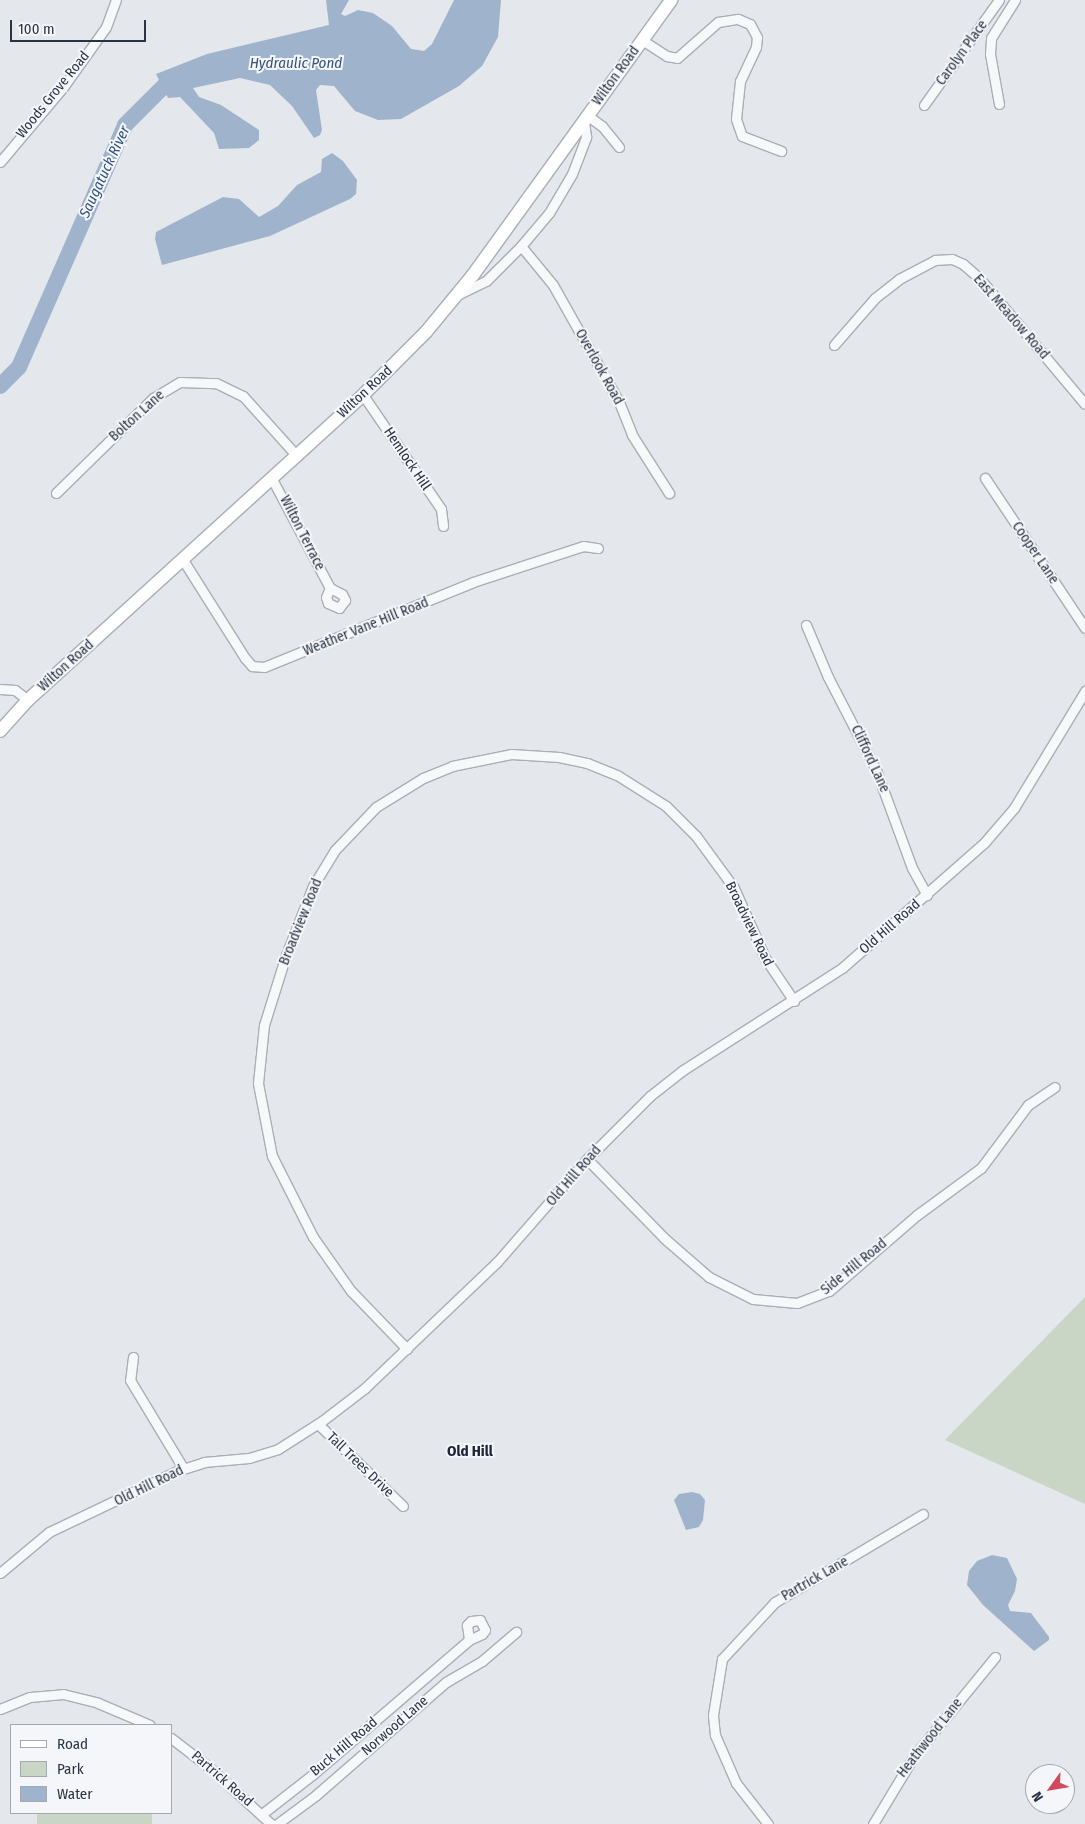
<!DOCTYPE html>
<html>
<head>
<meta charset="utf-8">
<style>
	body { margin:0 }
	#map { position:relative; width:1085px; height:1824px; overflow:hidden; background:#e4e7ec; font-family:"Fira Sans Condensed",sans-serif }
	div>[style] { position:absolute }
	.green>* { inset:0; background:#c9d6c5; transform-origin:0 0 }
	.water>* { inset:0; background:#9fb4cc }
	.river>* { height:16px; margin:-8px; padding:0 8px; transform-origin:8px; border-radius:8px; background:#9fb4cc }
	.roads { filter:drop-shadow(1px 0 #a9aeb7) drop-shadow(-1px 0 #a9aeb7) drop-shadow(0 1px #a9aeb7) drop-shadow(0 -1px #a9aeb7) }
	.minor>* { height:9px; margin:-4.5px; padding:0 4.5px; transform-origin:4.5px; border-radius:4.5px; background:#f7f8fa }
	.secondary>* { height:12px; margin:-6px; padding:0 6px; transform-origin:6px; border-radius:6px; background:#fff }
	span { translate:-50% -50%; white-space:nowrap; text-align:center; line-height:1.15; -webkit-text-stroke:4px #f4f6f9; paint-order:stroke }
	.street-label { font-size:14px; color:#2b3445 }
	.water-label { font-size:15px; color:#34527a; font-style:italic }
	.neighbourhood-label { font-size:15px; color:#1d2536; font-weight:700 }
	.legend { position:absolute; left:10px; top:1724px; width:162px; height:90px; box-sizing:border-box; background:#f4f6f9; border:1px solid #a4a8b1; margin:0; padding:6px 9px; list-style:none; font-size:15px; color:#2b3445 }
	.legend li { display:flex; align-items:center; gap:10px; height:25px }
	.legend b { width:25px; border:1px solid #a4a8b1 }
	.north { position:absolute; left:1025px; top:1764px; width:50px; height:50px; box-sizing:border-box; background:#f4f6f9; border:1px solid #a4a8b1; border-radius:50%; rotate:238deg; font-size:14px; font-weight:700; line-height:20px; text-align:center; color:#2b3445 }
	.north::after { content:''; display:block; margin:auto; width:18px; height:22px; background:#d1495b; clip-path:polygon(50% 0,100% 100%,50% 72%,0 100%) }
	.scale { position:absolute; left:10px; top:20px; width:136px; height:22px; box-sizing:border-box; border:2px solid #2b3445; border-top:0; padding-left:6px; font-size:15px; line-height:18px; white-space:nowrap; color:#2b3445; -webkit-text-stroke:4px #f4f6f9; paint-order:stroke }
</style>
</head>
<body>
<div id="map">
	<div class="green">
		<i style="clip-path:polygon(1085px 1297px,1085px 1504px,945px 1440px)"></i>
		<i style="left:37px;top:1813px;width:115px;height:13px"></i>
	</div>
	<div class="water">
		<i style="clip-path:polygon(326px 0,349px 0,341px 14px,345px 16px,358px 10px,373px 13px,392px 26px,411px 49px,424px 51px,432px 44px,454px 0,501px 0,498px 37px,482px 66px,459px 86px,401px 119px,378px 120px,355px 111px,334px 86px,320px 85px,316px 90px,322px 130px,320px 135px,314px 138px,292px 106px,270px 85px,240px 78px,193px 88px,199px 97px,221px 105px,259px 130px,259px 140px,249px 148px,219px 149px,214px 133px,180px 97px,168px 98px,156px 74px,207px 54px,329px 25px)"></i>
		<i style="clip-path:polygon(332px 153px,343px 161px,357px 180px,356px 194px,350px 199px,270px 236px,162px 265px,155px 239px,156px 232px,223px 197px,239px 199px,259px 217px,278px 206px,297px 185px,321px 172px,322px 159px)"></i>
		<i style="clip-path:polygon(692px 1492px,700px 1494px,705px 1500px,703px 1520px,699px 1527px,686px 1530px,674px 1500px,679px 1494px)"></i>
		<i style="clip-path:polygon(992px 1555px,1007px 1558px,1017px 1579px,1015px 1591px,1008px 1605px,1010px 1611px,1031px 1613px,1049px 1637px,1049px 1640px,1034px 1651px,983px 1605px,967px 1585px,969px 1571px,977px 1561px)"></i>
	</div>
	<div class="river">
		<i style="left:0;top:386px;width:27px;rotate:-45deg"></i>
		<i style="left:19px;top:367px;width:264px;rotate:-66.3deg"></i>
		<i style="left:125px;top:125px;width:66px;rotate:-45deg"></i>
		<i style="left:172px;top:78px;width:7px;rotate:-16deg"></i>
	</div>
	<div class="roads">
		<div class="minor">
			<i style="left:642px;top:40px;width:30px;rotate:33deg"></i>
			<i style="left:667px;top:56px;width:10px;rotate:11deg"></i>
			<i style="left:677px;top:58px;width:55px;rotate:-41.3deg"></i>
			<i style="left:718px;top:22px;width:20px;rotate:-9deg"></i>
			<i style="left:738px;top:19px;width:13px;rotate:23deg"></i>
			<i style="left:750px;top:24px;width:15px;rotate:62deg"></i>
			<i style="left:757px;top:37px;width:10px;rotate:96deg"></i>
			<i style="left:756px;top:47px;width:38px;rotate:115deg"></i>
			<i style="left:740px;top:81px;width:38px;rotate:96deg"></i>
			<i style="left:736px;top:119px;width:18px;rotate:71deg"></i>
			<i style="left:742px;top:136px;width:42px;rotate:21deg"></i>
			<i style="left:999px;top:104px;width:51px;rotate:-100.2deg"></i>
			<i style="left:990px;top:54px;width:16px;rotate:-86deg"></i>
			<i style="left:991px;top:38px;width:45px;rotate:-57.7deg"></i>
			<i style="left:924px;top:105px;width:129px;rotate:-54.5deg"></i>
			<i style="left:588px;top:116px;width:17px;rotate:36deg"></i>
			<i style="left:602px;top:126px;width:27px;rotate:51deg"></i>
			<i style="left:0;top:162px;width:99px;rotate:-49.9deg"></i>
			<i style="left:64px;top:86px;width:72px;rotate:-54.6deg"></i>
			<i style="left:106px;top:27px;width:29px;rotate:-70deg"></i>
			<i style="left:521px;top:246px;width:43px;rotate:-49.7deg"></i>
			<i style="left:549px;top:213px;width:45px;rotate:-59.5deg"></i>
			<i style="left:572px;top:174px;width:40px;rotate:-69deg"></i>
			<i style="left:586px;top:137px;width:16px;rotate:-97deg"></i>
			<i style="left:457px;top:295px;width:32px;rotate:-26deg"></i>
			<i style="left:486px;top:281px;width:49px;rotate:-45deg"></i>
			<i style="left:521px;top:246px;width:50px;rotate:50.6deg"></i>
			<i style="left:553px;top:285px;width:134px;rotate:60.6deg"></i>
			<i style="left:619px;top:402px;width:35px;rotate:68deg"></i>
			<i style="left:632px;top:435px;width:69px;rotate:57.5deg"></i>
			<i style="left:834px;top:345px;width:62px;rotate:-48.9deg"></i>
			<i style="left:875px;top:298px;width:31px;rotate:-38deg"></i>
			<i style="left:899px;top:279px;width:41px;rotate:-27.8deg"></i>
			<i style="left:935px;top:260px;width:17px;rotate:-3deg"></i>
			<i style="left:952px;top:259px;width:12px;rotate:24deg"></i>
			<i style="left:963px;top:264px;width:23px;rotate:41deg"></i>
			<i style="left:980px;top:279px;width:163px;rotate:50deg"></i>
			<i style="left:363px;top:395px;width:138px;rotate:55.6deg"></i>
			<i style="left:441px;top:509px;width:17px;rotate:83deg"></i>
			<i style="left:985px;top:478px;width:180px;rotate:56.3deg"></i>
			<i style="left:272px;top:479px;width:123px;rotate:62deg"></i>
			<i style="left:330px;top:588px;width:13px;rotate:27deg"></i>
			<i style="left:342px;top:594px;width:7px;rotate:63deg"></i>
			<i style="left:345px;top:600px;width:10px;rotate:127deg"></i>
			<i style="left:339px;top:608px;width:12px;rotate:-156deg"></i>
			<i style="left:328px;top:603px;width:6px;rotate:-108deg"></i>
			<i style="left:326px;top:597px;width:10px;rotate:-66deg"></i>
			<i style="left:56px;top:493px;width:136px;rotate:-44.4deg"></i>
			<i style="left:153px;top:398px;width:31px;rotate:-31deg"></i>
			<i style="left:180px;top:382px;width:36px;rotate:2deg"></i>
			<i style="left:216px;top:383px;width:30px;rotate:26deg"></i>
			<i style="left:243px;top:396px;width:81px;rotate:48deg"></i>
			<i style="left:183px;top:560px;width:116px;rotate:57.7deg"></i>
			<i style="left:245px;top:658px;width:11px;rotate:49deg"></i>
			<i style="left:252px;top:666px;width:12px;rotate:5deg"></i>
			<i style="left:264px;top:667px;width:226px;rotate:-22.1deg"></i>
			<i style="left:473px;top:582px;width:116px;rotate:-18.1deg"></i>
			<i style="left:583px;top:546px;width:15px;rotate:8deg"></i>
			<i style="left:806px;top:625px;width:56px;rotate:67.1deg"></i>
			<i style="left:828px;top:677px;width:105px;rotate:62.7deg"></i>
			<i style="left:876px;top:770px;width:104px;rotate:69.8deg"></i>
			<i style="left:912px;top:868px;width:31px;rotate:61deg"></i>
			<i style="left:0;top:689px;width:15px;rotate:4deg"></i>
			<i style="left:15px;top:690px;width:16px;rotate:38deg"></i>
			<i style="left:587px;top:1159px;width:110px;rotate:45.7deg"></i>
			<i style="left:664px;top:1238px;width:60px;rotate:40.9deg"></i>
			<i style="left:709px;top:1277px;width:49px;rotate:26.6deg"></i>
			<i style="left:753px;top:1299px;width:44px;rotate:5.2deg"></i>
			<i style="left:797px;top:1303px;width:34px;rotate:-21deg"></i>
			<i style="left:829px;top:1291px;width:116px;rotate:-40.8deg"></i>
			<i style="left:917px;top:1215px;width:79px;rotate:-36.3deg"></i>
			<i style="left:981px;top:1168px;width:79px;rotate:-53.3deg"></i>
			<i style="left:1028px;top:1105px;width:32px;rotate:-34deg"></i>
			<i style="left:407px;top:1349px;width:81px;rotate:-134deg"></i>
			<i style="left:351px;top:1291px;width:66px;rotate:-125.1deg"></i>
			<i style="left:313px;top:1237px;width:91px;rotate:-116.8deg"></i>
			<i style="left:272px;top:1156px;width:74px;rotate:-100.9deg"></i>
			<i style="left:258px;top:1083px;width:58px;rotate:-84.1deg"></i>
			<i style="left:264px;top:1025px;width:73px;rotate:-72.6deg"></i>
			<i style="left:286px;top:955px;width:74px;rotate:-68.6deg"></i>
			<i style="left:313px;top:886px;width:42px;rotate:-58.6deg"></i>
			<i style="left:335px;top:850px;width:59px;rotate:-46.4deg"></i>
			<i style="left:376px;top:807px;width:55px;rotate:-31.7deg"></i>
			<i style="left:423px;top:778px;width:31px;rotate:-22deg"></i>
			<i style="left:452px;top:766px;width:60px;rotate:-11.5deg"></i>
			<i style="left:511px;top:754px;width:48px;rotate:3.6deg"></i>
			<i style="left:559px;top:757px;width:29px;rotate:12deg"></i>
			<i style="left:587px;top:763px;width:32px;rotate:22deg"></i>
			<i style="left:617px;top:775px;width:58px;rotate:32.3deg"></i>
			<i style="left:666px;top:806px;width:42px;rotate:45deg"></i>
			<i style="left:696px;top:836px;width:64px;rotate:53.8deg"></i>
			<i style="left:734px;top:888px;width:77px;rotate:66.1deg"></i>
			<i style="left:765px;top:958px;width:52px;rotate:56deg"></i>
			<i style="left:133px;top:1357px;width:23px;rotate:97deg"></i>
			<i style="left:130px;top:1380px;width:103px;rotate:58.9deg"></i>
			<i style="left:318px;top:1424px;width:118px;rotate:44deg"></i>
			<i style="left:0;top:1573px;width:64px;rotate:-39.9deg"></i>
			<i style="left:49px;top:1532px;width:142px;rotate:-25.5deg"></i>
			<i style="left:177px;top:1471px;width:28px;rotate:-18deg"></i>
			<i style="left:204px;top:1462px;width:45px;rotate:-5.1deg"></i>
			<i style="left:249px;top:1458px;width:30px;rotate:-17deg"></i>
			<i style="left:278px;top:1449px;width:52px;rotate:-32.5deg"></i>
			<i style="left:322px;top:1421px;width:54px;rotate:-37.5deg"></i>
			<i style="left:365px;top:1388px;width:182px;rotate:-43.7deg"></i>
			<i style="left:497px;top:1262px;width:137px;rotate:-48.9deg"></i>
			<i style="left:587px;top:1159px;width:89px;rotate:-45deg"></i>
			<i style="left:650px;top:1096px;width:42px;rotate:-38.2deg"></i>
			<i style="left:683px;top:1070px;width:189px;rotate:-32.7deg"></i>
			<i style="left:842px;top:968px;width:189px;rotate:-41.4deg"></i>
			<i style="left:984px;top:843px;width:46px;rotate:-49.4deg"></i>
			<i style="left:1014px;top:808px;width:137px;rotate:-58.7deg"></i>
			<i style="left:0;top:1709px;width:32px;rotate:-22deg"></i>
			<i style="left:30px;top:1697px;width:33px;rotate:-5deg"></i>
			<i style="left:63px;top:1694px;width:36px;rotate:14deg"></i>
			<i style="left:98px;top:1703px;width:56px;rotate:22.9deg"></i>
			<i style="left:171px;top:1738px;width:49px;rotate:37.6deg"></i>
			<i style="left:210px;top:1768px;width:83px;rotate:42.6deg"></i>
			<i style="left:262px;top:1814px;width:63px;rotate:-38deg"></i>
			<i style="left:312px;top:1775px;width:207px;rotate:-40.7deg"></i>
			<i style="left:469px;top:1640px;width:14px;rotate:-25deg"></i>
			<i style="left:482px;top:1634px;width:5px;rotate:-53deg"></i>
			<i style="left:485px;top:1630px;width:11px;rotate:-117deg"></i>
			<i style="left:480px;top:1620px;width:9px;rotate:174deg"></i>
			<i style="left:471px;top:1621px;width:6px;rotate:135deg"></i>
			<i style="left:467px;top:1625px;width:15px;rotate:82deg"></i>
			<i style="left:277px;top:1824px;width:49px;rotate:-36.6deg"></i>
			<i style="left:316px;top:1795px;width:172px;rotate:-41deg"></i>
			<i style="left:446px;top:1682px;width:42px;rotate:-30.3deg"></i>
			<i style="left:482px;top:1661px;width:45px;rotate:-40.5deg"></i>
			<i style="left:768px;top:1824px;width:52px;rotate:-128deg"></i>
			<i style="left:736px;top:1783px;width:52px;rotate:-113.6deg"></i>
			<i style="left:715px;top:1735px;width:20px;rotate:-96deg"></i>
			<i style="left:713px;top:1715px;width:57px;rotate:-80.9deg"></i>
			<i style="left:722px;top:1659px;width:78px;rotate:-47.1deg"></i>
			<i style="left:775px;top:1602px;width:172px;rotate:-30.7deg"></i>
			<i style="left:873px;top:1824px;width:79px;rotate:-58.9deg"></i>
			<i style="left:914px;top:1756px;width:128px;rotate:-50.7deg"></i>
		</div>
		<div class="secondary">
			<i style="left:0;top:731px;width:42px;rotate:-47.9deg"></i>
			<i style="left:28px;top:700px;width:453px;rotate:-42.3deg"></i>
			<i style="left:363px;top:395px;width:89px;rotate:-45deg"></i>
			<i style="left:426px;top:332px;width:74px;rotate:-50.5deg"></i>
			<i style="left:473px;top:275px;width:339px;rotate:-54.2deg"></i>
		</div>
	</div>
	<div class="street-label">
		<span style="left:962px;top:53px;rotate:-54deg">Carolyn Place</span>
		<span style="left:616px;top:76px;rotate:-54deg">Wilton Road</span>
		<span style="left:53px;top:95px;rotate:-51deg">Woods Grove Road</span>
		<span style="left:1011px;top:317px;rotate:49deg">East Meadow Road</span>
		<span style="left:599px;top:367px;rotate:61deg">Overlook Road</span>
		<span style="left:365px;top:392px;rotate:-43deg">Wilton Road</span>
		<span style="left:137px;top:416px;rotate:-42deg">Bolton Lane</span>
		<span style="left:407px;top:459px;rotate:56deg">Hemlock Hill</span>
		<span style="left:302px;top:533px;rotate:63deg">Wilton Terrace</span>
		<span style="left:1035px;top:553px;rotate:56deg">Cooper Lane</span>
		<span style="left:366px;top:627px;rotate:-22deg">Weather Vane Hill Road</span>
		<span style="left:66px;top:666px;rotate:-42deg">Wilton Road</span>
		<span style="left:870px;top:759px;rotate:65deg">Clifford Lane</span>
		<span style="left:301px;top:922px;rotate:-68deg">Broadview Road</span>
		<span style="left:749px;top:924px;rotate:64deg">Broadview Road</span>
		<span style="left:890px;top:927px;rotate:-41deg">Old Hill Road</span>
		<span style="left:574px;top:1176px;rotate:-49deg">Old Hill Road</span>
		<span style="left:854px;top:1267px;rotate:-39deg">Side Hill Road</span>
		<span style="left:360px;top:1465px;rotate:44deg">Tall Trees Drive</span>
		<span style="left:149px;top:1486px;rotate:-26deg">Old Hill Road</span>
		<span style="left:815px;top:1579px;rotate:-30deg">Partrick Lane</span>
		<span style="left:395px;top:1726px;rotate:-41deg">Norwood Lane</span>
		<span style="left:930px;top:1738px;rotate:-52deg">Heathwood Lane</span>
		<span style="left:344px;top:1747px;rotate:-40deg">Buck Hill Road</span>
		<span style="left:222px;top:1779px;rotate:41deg">Partrick Road</span>
	</div>
	<div class="water-label">
		<span style="left:296px;top:64px">Hydraulic Pond</span>
		<span style="left:105px;top:172px;rotate:-65deg">Saugatuck River</span>
	</div>
	<div class="neighbourhood-label">
		<span style="left:470px;top:1452px">Old Hill</span>
	</div>
	<ul class="legend">
	<li><b style="height:6px;background:#fff"></b>Road</li>
	<li><b style="height:14px;background:#c9d6c5"></b>Park</li>
	<li><b style="height:14px;background:#9fb4cc"></b>Water</li>
	</ul>
	<div class="north">N</div>
	<div class="scale">100 m</div>
</div>
</body>
</html>
